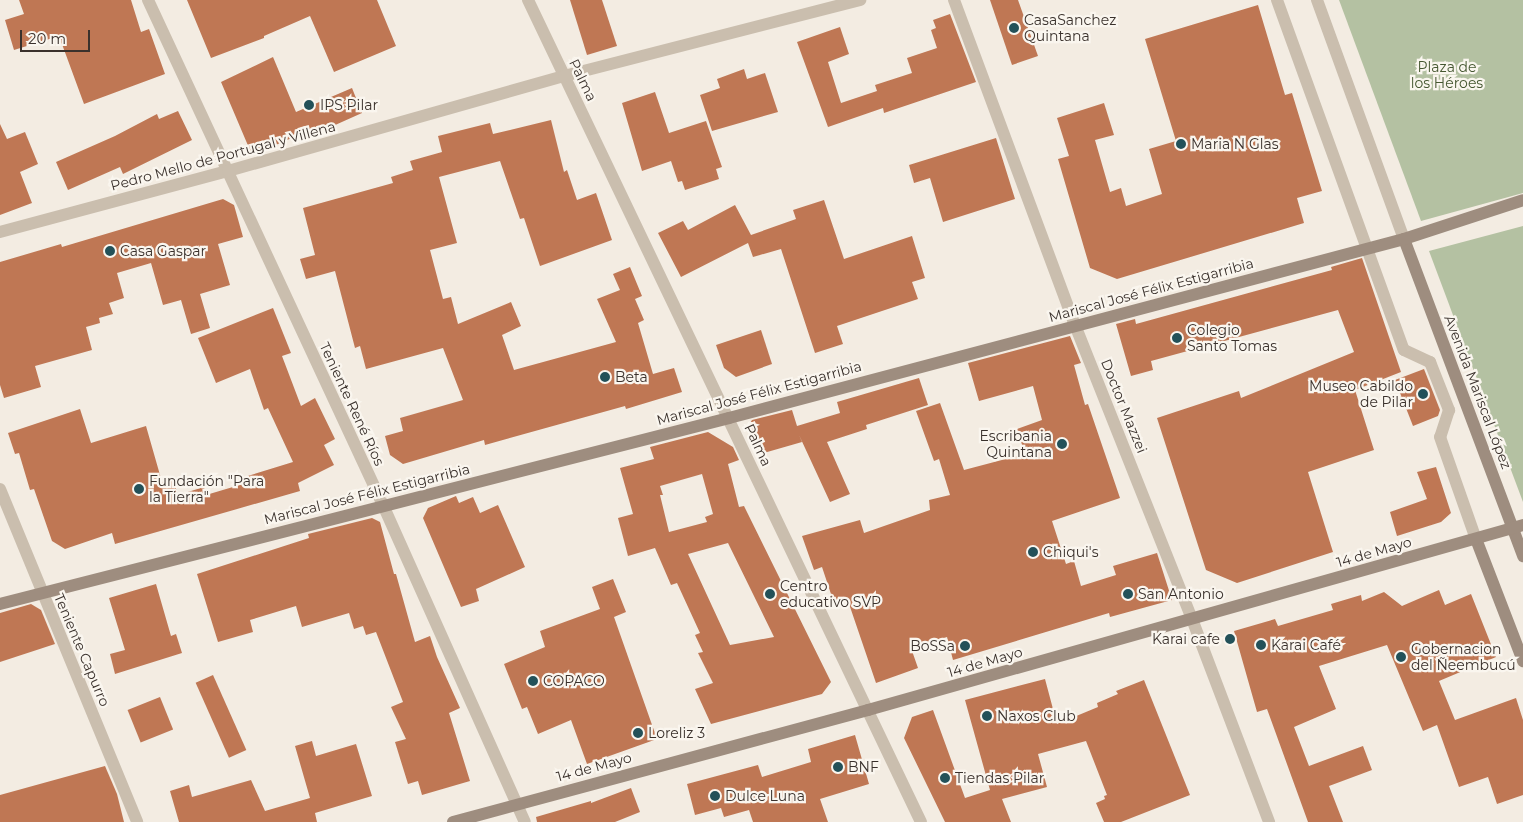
<!DOCTYPE html>
<html>
<head>
<meta charset="utf-8">
<style>
	body { margin:0 }
	#map { position:relative; width:1523px; height:822px; overflow:hidden; background:#f3ece2; font-family:Montserrat,sans-serif }
	div>[style] { position:absolute }
	.green>* { inset:0; background:#b4c1a2 }
	.building>* { inset:0; background:#bf7754; transform-origin:0 0 }
	.street>* { height:12px; margin:-6px; padding:0 6px; transform-origin:6px; border-radius:6px; background:#cabeae }
	.secondary>* { height:12px; margin:-6px; padding:0 6px; transform-origin:6px; border-radius:6px; background:#9e8d7f }
	.dots>* { width:14px; height:14px; translate:-50% -50%; box-sizing:border-box; border:2px solid #faf6ef; border-radius:50% }
	span { translate:-50% -50%; white-space:nowrap; text-align:center; line-height:1.15; -webkit-text-stroke:4.5px #faf6ef; paint-order:stroke }
	.poi-label { font-size:14px; color:#3a312c }
	.left { translate:0 -50%; text-align:left }
	.right { translate:-100% -50%; text-align:right }
	.park-label { font-size:14px; color:#455731 }
	.street-label { font-size:14px; color:#3a312c }
	.scale { position:absolute; left:20px; top:30px; width:70px; height:22px; box-sizing:border-box; border:2px solid #3a312c; border-top:0; padding-left:6px; font-size:15px; line-height:18px; white-space:nowrap; color:#3a312c; -webkit-text-stroke:4px #faf6ef; paint-order:stroke }
</style>
</head>
<body>
<div id="map">
	<div class="green">
		<i style="clip-path:polygon(1339px 0,1523px 0,1523px 193px,1421px 221px)"></i>
		<i style="clip-path:polygon(1523px 226px,1523px 502px,1429px 251px)"></i>
	</div>
	<div class="building">
		<i style="clip-path:polygon(19px 0,131px 0,141px 32px,149px 29px,165px 74px,84px 104px,59px 36px,14px 50px,5px 20px,24px 14px)"></i>
		<i style="clip-path:polygon(187px 0,377px 0,396px 46px,334px 72px,310px 16px,264px 36px,264px 38px,211px 58px)"></i>
		<i style="clip-path:polygon(570px 0,602px 0,617px 46px,587px 55px)"></i>
		<i style="clip-path:polygon(990px 0,1018px 0,1038px 56px,1012px 65px)"></i>
		<i style="clip-path:polygon(1258px 5px,1285px 95px,1292px 93px,1322px 191px,1297px 198px,1304px 223px,1117px 279px,1090px 268px,1058px 159px,1069px 156px,1057px 118px,1104px 103px,1114px 135px,1095px 140px,1110px 192px,1121px 188px,1126px 206px,1162px 194px,1149px 149px,1176px 141px,1145px 39px)"></i>
		<i style="clip-path:polygon(950px 14px,976px 82px,884px 113px,883px 108px,828px 127px,797px 42px,840px 27px,849px 54px,828px 62px,841px 103px,877px 91px,875px 85px,912px 73px,907px 58px,937px 48px,931px 30px,936px 28px,933px 20px)"></i>
		<i style="clip-path:polygon(273px 57px,296px 112px,352px 88px,362px 113px,324px 130px,322px 125px,252px 155px,221px 82px)"></i>
		<i style="clip-path:polygon(744px 69px,747px 79px,765px 73px,778px 112px,712px 131px,700px 95px,720px 88px,717px 79px)"></i>
		<i style="clip-path:polygon(655px 92px,669px 133px,706px 121px,722px 167px,716px 169px,719px 179px,685px 190px,682px 181px,678px 182px,671px 161px,642px 171px,622px 103px)"></i>
		<i style="clip-path:polygon(178px 111px,192px 140px,123px 174px,120px 167px,68px 190px,56px 162px,115px 136px,157px 114px,159px 119px)"></i>
		<i style="clip-path:polygon(551px 120px,564px 172px,567px 170px,577px 200px,596px 193px,612px 240px,540px 266px,524px 218px,520px 219px,500px 161px,439px 177px,457px 243px,430px 250px,443px 299px,451px 297px,458px 324px,511px 302px,521px 326px,502px 335px,514px 370px,616px 342px,597px 299px,620px 290px,613px 274px,630px 267px,642px 296px,635px 299px,644px 320px,638px 323px,653px 374px,674px 368px,682px 392px,626px 409px,625px 406px,485px 445px,484px 440px,403px 464px,390px 455px,385px 436px,403px 431px,400px 418px,463px 400px,443px 348px,366px 369px,360px 346px,355px 348px,335px 271px,306px 279px,300px 259px,315px 255px,303px 208px,393px 183px,391px 177px,413px 170px,410px 161px,442px 152px,438px 136px,490px 123px,493px 134px)"></i>
		<i style="clip-path:polygon(0 124px,7px 139px,25px 132px,38px 164px,20px 172px,32px 203px,0 215px)"></i>
		<i style="clip-path:polygon(996px 138px,1015px 199px,943px 222px,930px 178px,914px 183px,909px 165px)"></i>
		<i style="clip-path:polygon(223px 199px,234px 205px,243px 237px,218px 244px,230px 285px,200px 294px,210px 328px,191px 334px,181px 300px,163px 305px,151px 263px,117px 273px,124px 298px,109px 303px,113px 314px,99px 318px,100px 323px,86px 327px,92px 350px,35px 366px,41px 387px,4px 398px,0 385px,0 262px,61px 244px,62px 247px)"></i>
		<i style="clip-path:polygon(824px 200px,844px 259px,912px 236px,925px 278px,912px 282px,918px 299px,837px 326px,843px 344px,815px 353px,781px 249px,753px 257px,748px 243px,681px 277px,658px 233px,683px 221px,688px 230px,735px 205px,751px 235px,796px 219px,793px 210px)"></i>
		<i style="clip-path:polygon(1362px 258px,1401px 372px,1355px 390px,1374px 450px,1308px 472px,1333px 552px,1237px 583px,1206px 570px,1157px 418px,1239px 391px,1241px 398px,1354px 352px,1338px 310px,1151px 361px,1153px 370px,1131px 376px,1116px 324px,1135px 319px,1136px 324px,1332px 270px,1331px 267px)"></i>
		<i style="clip-path:polygon(273px 308px,291px 353px,282px 356px,301px 406px,315px 398px,335px 439px,324px 445px,334px 465px,298px 483px,300px 491px,115px 544px,112px 533px,65px 549px,52px 541px,34px 489px,30px 490px,19px 453px,15px 454px,8px 433px,80px 409px,91px 443px,146px 426px,162px 482px,173px 479px,178px 495px,204px 487px,206px 495px,243px 484px,241px 478px,293px 462px,268px 408px,264px 410px,250px 369px,216px 383px,198px 338px)"></i>
		<i style="clip-path:polygon(761px 330px,772px 364px,736px 377px,724px 368px,716px 345px)"></i>
		<i style="clip-path:polygon(1070px 336px,1081px 363px,1074px 365px,1085px 405px,1088px 404px,1120px 498px,1052px 521px,1066px 564px,1074px 561px,1081px 586px,1116px 575px,1113px 566px,1157px 553px,1172px 600px,1110px 617px,1109px 613px,953px 660px,947px 637px,911px 648px,918px 668px,876px 683px,847px 598px,834px 603px,822px 567px,814px 570px,802px 536px,860px 520px,864px 533px,930px 510px,929px 500px,950px 495px,939px 459px,934px 461px,916px 411px,940px 403px,964px 470px,1025px 454px,1017px 429px,1042px 420px,1033px 386px,979px 401px,968px 363px)"></i>
		<i style="clip-path:polygon(1424px 369px,1440px 410px,1438px 416px,1413px 426px,1395px 380px)"></i>
		<i style="clip-path:polygon(919px 378px,928px 405px,866px 425px,867px 429px,827px 442px,850px 494px,830px 502px,799px 435px,802px 442px,760px 454px,750px 423px,752px 420px,792px 410px,797px 426px,840px 413px,837px 402px)"></i>
		<i style="clip-path:polygon(evenodd,708px 432px,733px 447px,739px 460px,728px 464px,739px 507px,744px 506px,831px 682px,822px 694px,711px 724px,695px 689px,713px 683px,698px 653px,703px 652px,695px 635px,700px 633px,677px 583px,671px 585px,655px 548px,628px 556px,618px 518px,633px 514px,620px 468px,654px 459px,650px 447px,708px 432px,702px 474px,713px 514px,705px 517px,707px 522px,669px 532px,660px 495px,663px 495px,660px 486px,702px 474px,708px 432px,728px 543px,774px 637px,730px 645px,688px 554px,728px 543px)"></i>
		<i style="clip-path:polygon(1436px 467px,1451px 513px,1441px 522px,1397px 536px,1390px 512px,1427px 499px,1417px 472px)"></i>
		<i style="clip-path:polygon(456px 496px,459px 503px,473px 497px,480px 513px,498px 505px,525px 567px,476px 589px,479px 601px,461px 607px,423px 518px,428px 508px)"></i>
		<i style="clip-path:polygon(372px 518px,380px 522px,394px 574px,396px 574px,415px 642px,430px 636px,437px 657px,460px 708px,449px 713px,470px 781px,422px 795px,418px 781px,408px 784px,395px 742px,406px 739px,391px 707px,403px 702px,376px 632px,366px 635px,363px 626px,354px 629px,349px 613px,302px 627px,296px 606px,250px 620px,253px 632px,218px 642px,197px 574px,309px 538px,308px 534px)"></i>
		<i style="clip-path:polygon(613px 579px,626px 612px,614px 617px,657px 739px,587px 764px,571px 720px,538px 734px,527px 707px,522px 709px,504px 664px,545px 647px,540px 631px,600px 609px,592px 587px)"></i>
		<i style="clip-path:polygon(156px 584px,171px 636px,176px 634px,182px 653px,115px 674px,110px 654px,125px 650px,109px 598px)"></i>
		<i style="clip-path:polygon(1439px 590px,1445px 605px,1471px 594px,1496px 657px,1439px 681px,1455px 720px,1516px 698px,1523px 720px,1523px 795px,1497px 804px,1488px 777px,1459px 787px,1437px 725px,1423px 731px,1387px 645px,1319px 666px,1336px 709px,1294px 727px,1309px 766px,1363px 746px,1372px 770px,1329px 786px,1343px 822px,1308px 822px,1267px 709px,1257px 712px,1234px 631px,1275px 619px,1278px 626px,1333px 610px,1331px 604px,1361px 595px,1362px 601px,1384px 592px,1402px 606px)"></i>
		<i style="clip-path:polygon(31px 604px,41px 610px,55px 644px,0 662px,0 613px)"></i>
		<i style="left:213px;top:675px;width:82px;height:19px;rotate:66deg"></i>
		<i style="clip-path:polygon(1045px 679px,1057px 724px,1098px 707px,1097px 703px,1118px 694px,1116px 691px,1144px 680px,1190px 795px,1121px 822px,1104px 822px,1096px 803px,1105px 799px,1104px 796px,1107px 795px,1086px 741px,1038px 754px,1047px 787px,1002px 799px,1011px 822px,945px 822px,904px 738px,912px 717px,933px 710px,965px 798px,990px 790px,965px 700px)"></i>
		<i style="left:160px;top:697px;width:35px;height:35px;rotate:68deg"></i>
		<i style="clip-path:polygon(855px 735px,869px 784px,820px 799px,828px 822px,753px 822px,749px 810px,724px 817px,721px 808px,695px 815px,687px 784px,758px 765px,762px 777px,811px 762px,808px 749px)"></i>
		<i style="clip-path:polygon(312px 741px,316px 756px,356px 744px,372px 796px,315px 813px,317px 822px,179px 822px,170px 791px,189px 785px,192px 797px,251px 780px,265px 811px,310px 798px,295px 746px)"></i>
		<i style="clip-path:polygon(105px 766px,117px 794px,124px 822px,0 822px,0 795px)"></i>
		<i style="clip-path:polygon(631px 788px,640px 812px,615px 822px,537px 822px,536px 817px,591px 801px,591px 803px)"></i>
	</div>
	<div class="street">
		<i style="left:148px;top:0;width:557px;rotate:65.05deg"></i>
		<i style="left:383px;top:505px;width:347px;rotate:65.9deg"></i>
		<i style="left:528px;top:0;width:911px;rotate:64.45deg"></i>
		<i style="left:954px;top:0;width:347px;rotate:69.6deg"></i>
		<i style="left:1075px;top:325px;width:316px;rotate:68.3deg"></i>
		<i style="left:1192px;top:619px;width:217px;rotate:69.2deg"></i>
		<i style="left:1277px;top:0;width:372px;rotate:70.1deg"></i>
		<i style="left:1404px;top:350px;width:29px;rotate:25deg"></i>
		<i style="left:1430px;top:362px;width:52px;rotate:68.4deg"></i>
		<i style="left:1449px;top:410px;width:28px;rotate:108deg"></i>
		<i style="left:1440px;top:437px;width:108px;rotate:70.6deg"></i>
		<i style="left:1317px;top:0;width:254px;rotate:70deg"></i>
		<i style="left:0;top:232px;width:236px;rotate:-15deg"></i>
		<i style="left:228px;top:171px;width:349px;rotate:-15.8deg"></i>
		<i style="left:564px;top:76px;width:306px;rotate:-14.4deg"></i>
		<i style="left:0;top:489px;width:360px;rotate:67.6deg"></i>
	</div>
	<div class="secondary">
		<i style="left:1404px;top:239px;width:339px;rotate:69.4deg"></i>
		<i style="left:1476px;top:539px;width:131px;rotate:68.9deg"></i>
		<i style="left:0;top:604px;width:752px;rotate:-14.31deg"></i>
		<i style="left:729px;top:418px;width:698px;rotate:-14.85deg"></i>
		<i style="left:1404px;top:239px;width:125px;rotate:-18.1deg"></i>
		<i style="left:453px;top:822px;width:430px;rotate:-15.1deg"></i>
		<i style="left:868px;top:710px;width:681px;rotate:-15.77deg"></i>
	</div>
	<div class="dots">
		<i style="left:1014px;top:28px;background:#235159"></i>
		<i style="left:309px;top:105px;background:#235159"></i>
		<i style="left:1181px;top:144px;background:#235159"></i>
		<i style="left:110px;top:251px;background:#235159"></i>
		<i style="left:1177px;top:338px;background:#235159"></i>
		<i style="left:605px;top:377px;background:#235159"></i>
		<i style="left:1423px;top:394px;background:#235159"></i>
		<i style="left:1062px;top:444px;background:#235159"></i>
		<i style="left:139px;top:489px;background:#235159"></i>
		<i style="left:1033px;top:552px;background:#235159"></i>
		<i style="left:770px;top:594px;background:#235159"></i>
		<i style="left:1128px;top:594px;background:#235159"></i>
		<i style="left:1230px;top:639px;background:#235159"></i>
		<i style="left:1261px;top:645px;background:#235159"></i>
		<i style="left:965px;top:646px;background:#235159"></i>
		<i style="left:1401px;top:657px;background:#235159"></i>
		<i style="left:533px;top:681px;background:#235159"></i>
		<i style="left:987px;top:716px;background:#235159"></i>
		<i style="left:638px;top:733px;background:#235159"></i>
		<i style="left:838px;top:767px;background:#235159"></i>
		<i style="left:945px;top:778px;background:#235159"></i>
		<i style="left:715px;top:796px;background:#235159"></i>
	</div>
	<div class="poi-label">
		<span class="left" style="left:1024px;top:28px">CasaSanchez<br>Quintana</span>
		<span class="left" style="left:320px;top:105px">IPS Pilar</span>
		<span class="left" style="left:1191px;top:144px">Maria N Glas</span>
		<span class="left" style="left:120px;top:251px">Casa Gaspar</span>
		<span class="left" style="left:1187px;top:338px">Colegio<br>Santo Tomas</span>
		<span class="left" style="left:615px;top:377px">Beta</span>
		<span class="right" style="left:1413px;top:394px">Museo Cabildo<br>de Pilar</span>
		<span class="right" style="left:1052px;top:444px">Escribania<br>Quintana</span>
		<span class="left" style="left:149px;top:489px">Fundación "Para<br>la Tierra"</span>
		<span class="left" style="left:1043px;top:552px">Chiqui's</span>
		<span class="left" style="left:780px;top:594px">Centro<br>educativo SVP</span>
		<span class="left" style="left:1138px;top:594px">San Antonio</span>
		<span class="right" style="left:1220px;top:639px">Karai cafe</span>
		<span class="left" style="left:1271px;top:645px">Karai Café</span>
		<span class="right" style="left:955px;top:646px">BoSSa</span>
		<span class="left" style="left:1411px;top:657px">Gobernacion<br>del Ñeembucú</span>
		<span class="left" style="left:543px;top:681px">COPACO</span>
		<span class="left" style="left:997px;top:716px">Naxos Club</span>
		<span class="left" style="left:648px;top:733px">Loreliz 3</span>
		<span class="left" style="left:848px;top:767px">BNF</span>
		<span class="left" style="left:955px;top:778px">Tiendas Pilar</span>
		<span class="left" style="left:725px;top:796px">Dulce Luna</span>
	</div>
	<div class="park-label">
		<span style="left:1447px;top:75px">Plaza de<br>los Héroes</span>
	</div>
	<div class="street-label">
		<span style="left:583px;top:80px;rotate:64deg">Palma</span>
		<span style="left:223px;top:156px;rotate:-15deg">Pedro Mello de Portugal y Villena</span>
		<span style="left:1151px;top:290px;rotate:-15deg">Mariscal José Félix Estigarribia</span>
		<span style="left:1478px;top:392px;rotate:69deg">Avenida Mariscal López</span>
		<span style="left:759px;top:393px;rotate:-15deg">Mariscal José Félix Estigarribia</span>
		<span style="left:352px;top:404px;rotate:65deg">Teniente René Ríos</span>
		<span style="left:1124px;top:406px;rotate:68deg">Doctor Mazzei</span>
		<span style="left:758px;top:445px;rotate:65deg">Palma</span>
		<span style="left:367px;top:494px;rotate:-14deg">Mariscal José Félix Estigarribia</span>
		<span style="left:1374px;top:552px;rotate:-16deg">14 de Mayo</span>
		<span style="left:82px;top:650px;rotate:67deg">Teniente Capurro</span>
		<span style="left:985px;top:662px;rotate:-16deg">14 de Mayo</span>
		<span style="left:594px;top:767px;rotate:-15deg">14 de Mayo</span>
	</div>
	<div class="scale">20 m</div>
</div>
</body>
</html>
